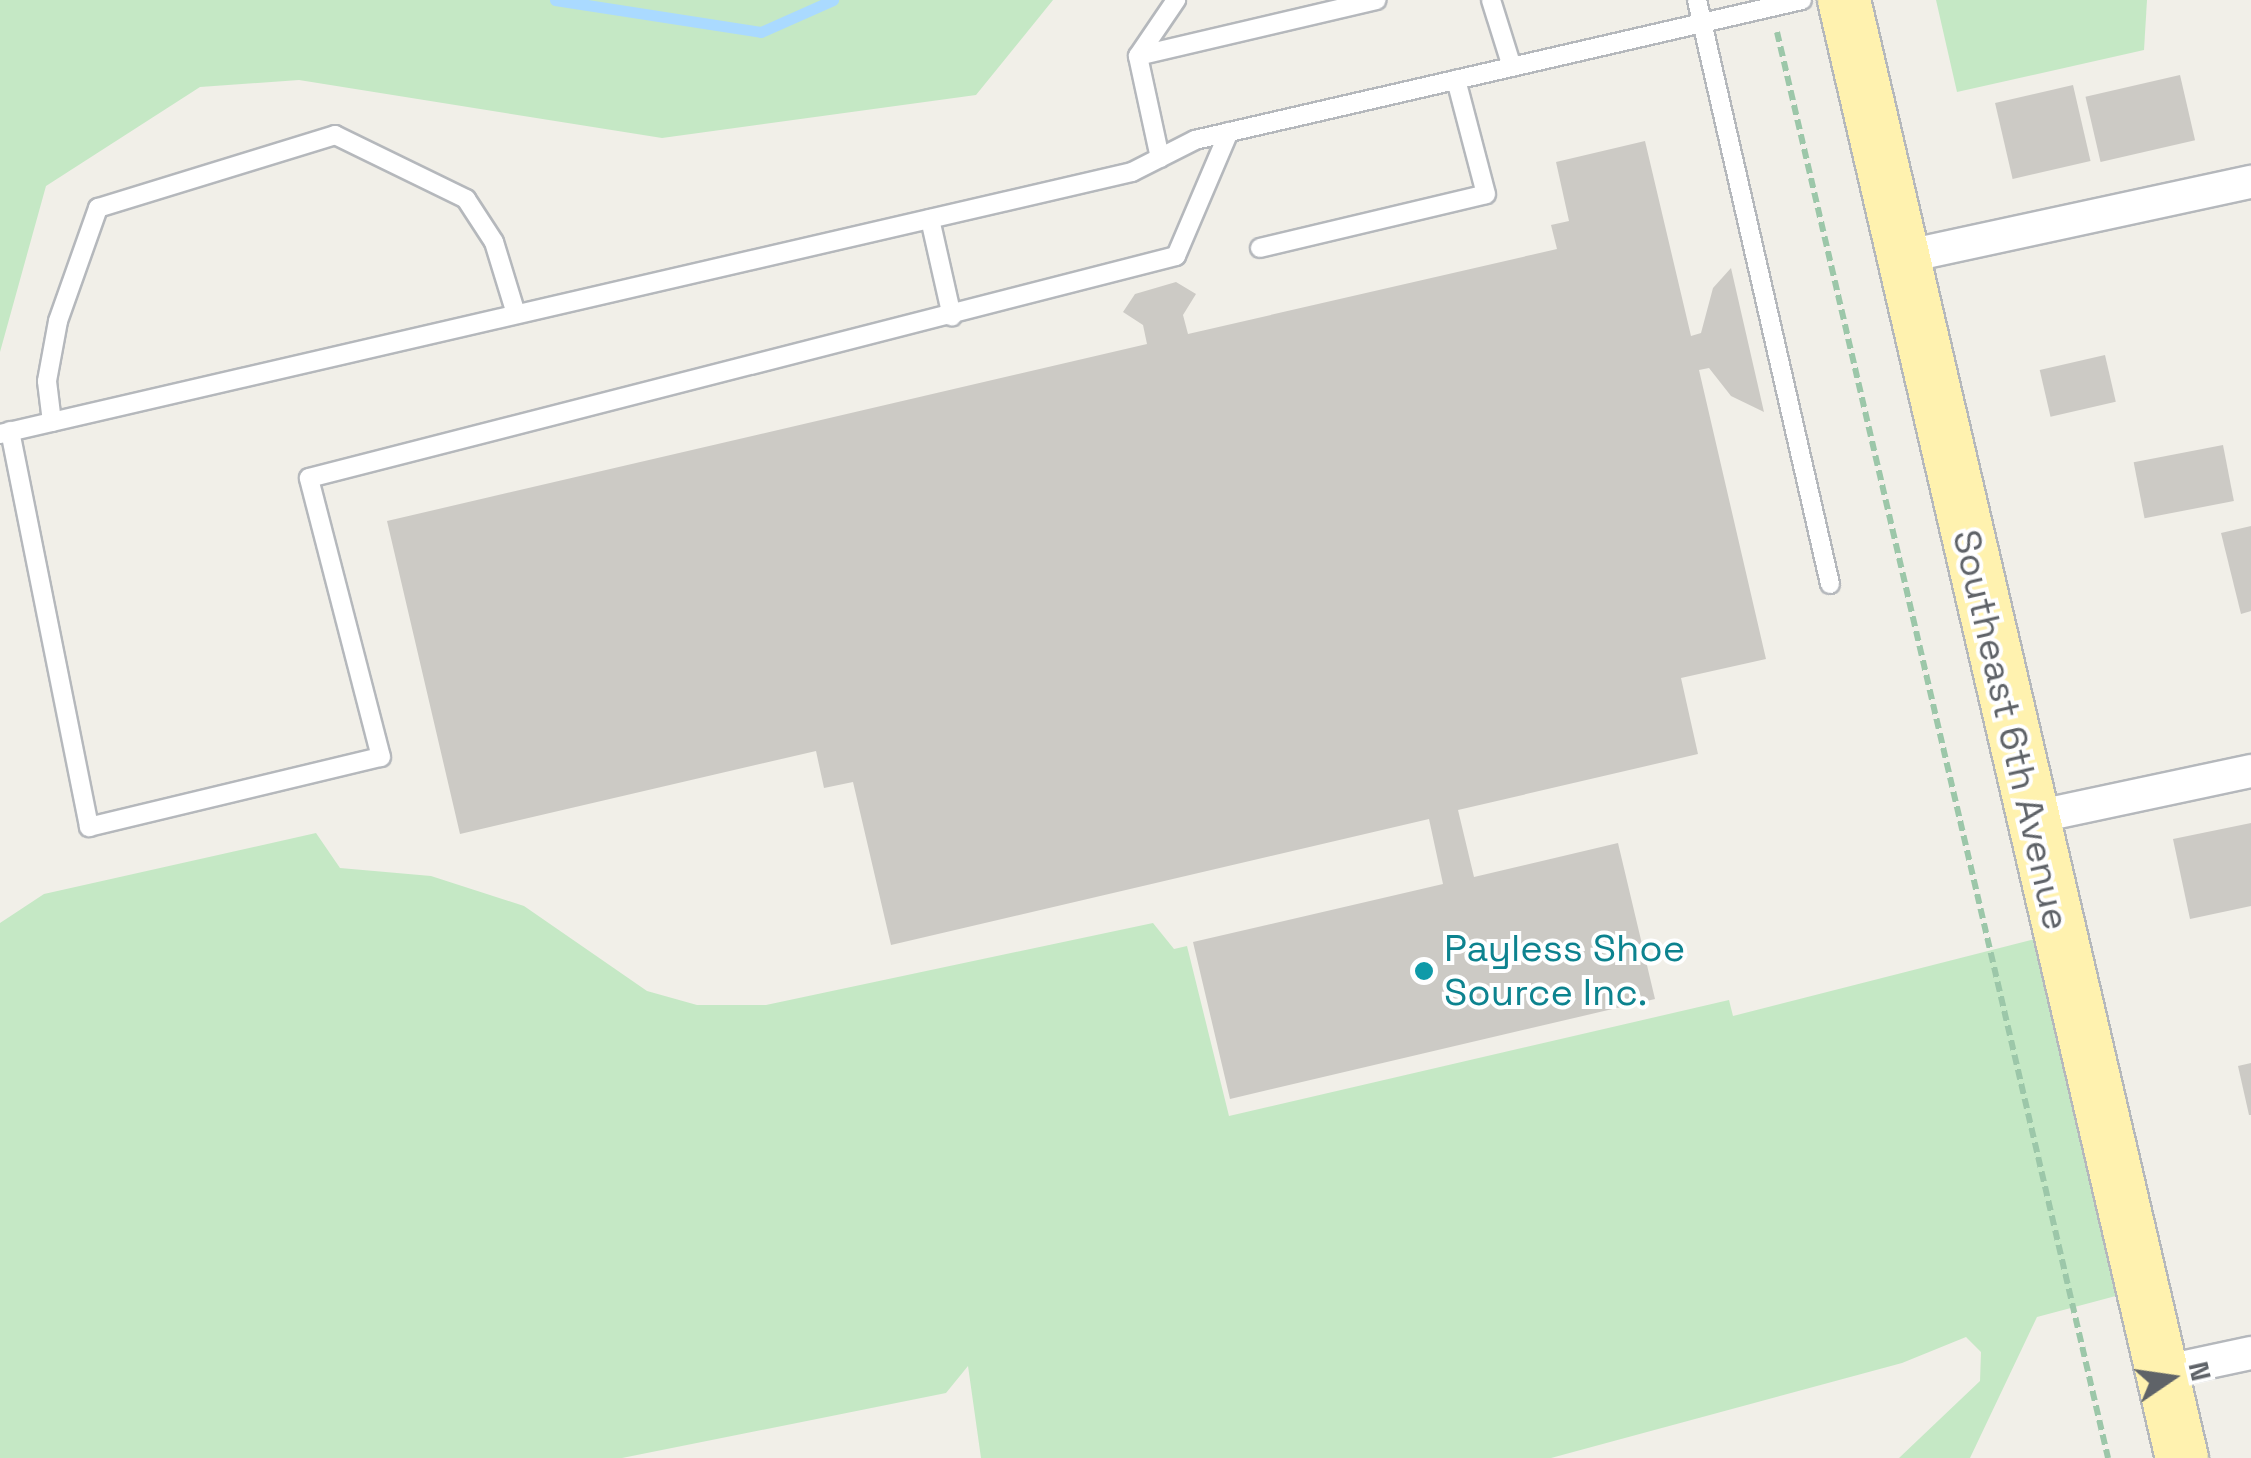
<!DOCTYPE html>
<html>
<head>
<meta charset="utf-8">
<style>
	body { margin:0 }
	#map { position:relative; width:2251px; height:1458px; overflow:hidden; background:#f1efe8; font-family:"Space Grotesk",sans-serif }
	div>[style] { position:absolute }
	.green>* { inset:0; background:#c5e8c5 }
	.stream>* { height:11px; margin:-5.5px; padding:0 5.5px; transform-origin:5.5px; border-radius:5.5px; background:#aadaff }
	.building>* { inset:0; background:#cccac5; transform-origin:0 0 }
	.path>* { height:6px; margin-top:-3px; transform-origin:0; background:repeating-linear-gradient(90deg,#9cc7a9 0 10px,transparent 0 15px) }
	.roads { filter:drop-shadow(2px 0 #b5b8bc) drop-shadow(-2px 0 #b5b8bc) drop-shadow(0 2px #b5b8bc) drop-shadow(0 -2px #b5b8bc) }
	.lane>* { height:18px; margin:-9px; padding:0 9px; transform-origin:9px; border-radius:9px; background:#fff }
	.street>* { height:32px; margin:-16px; padding:0 16px; transform-origin:16px; border-radius:16px; background:#fff }
	.primary>* { height:52px; margin:-26px; padding:0 26px; transform-origin:26px; border-radius:26px; background:#fff2af }
	.dots>* { width:28px; height:28px; translate:-50% -50%; box-sizing:border-box; border:5px solid #fff; border-radius:50% }
	span { translate:-50% -50%; white-space:nowrap; text-align:center; line-height:1.15; -webkit-text-stroke:8px #fff; paint-order:stroke }
	.street-label { font-size:38px; color:#5f6368 }
	.culture-label { font-size:38px; color:#0d838f }
	.left { translate:0 -50%; text-align:left }
	.north { position:absolute; left:2121px; top:1328px; width:100px; height:100px; -webkit-text-stroke:8px #fff; paint-order:stroke; rotate:77deg; font-size:28px; font-weight:700; line-height:40px; text-align:center; color:#5f6368 }
	.north::after { content:''; display:block; margin:auto; width:35px; height:45px; background:#5f6368; clip-path:polygon(50% 0,100% 100%,50% 72%,0 100%) }
</style>
</head>
<body>
<div id="map">
	<div class="green">
		<i style="clip-path:polygon(0 0,1053px 0,976px 95px,662px 138px,299px 80px,200px 87px,46px 186px,0 352px)"></i>
		<i style="clip-path:polygon(1936px 0,2147px 0,2144px 50px,1957px 92px)"></i>
		<i style="clip-path:polygon(316px 833px,340px 868px,431px 876px,524px 906px,647px 991px,697px 1005px,766px 1005px,1153px 923px,1174px 949px,1187px 946px,1229px 1116px,1729px 1000px,1733px 1016px,2058px 933px,2142px 1289px,2037px 1317px,1970px 1458px,1899px 1458px,1980px 1381px,1981px 1352px,1966px 1337px,1902px 1363px,1551px 1458px,981px 1458px,968px 1366px,946px 1393px,622px 1458px,0 1458px,0 923px,44px 894px)"></i>
	</div>
	<div class="stream">
		<i style="left:555px;top:0;width:208px;rotate:8.8deg"></i>
		<i style="left:761px;top:32px;width:79px;rotate:-24deg"></i>
	</div>
	<div class="building">
		<i style="left:2180px;top:75px;width:67px;height:97px;rotate:77deg"></i>
		<i style="left:2073px;top:85px;width:78px;height:80px;rotate:77deg"></i>
		<i style="clip-path:polygon(1645px 141px,1691px 336px,1701px 333px,1713px 288px,1731px 268px,1764px 412px,1731px 396px,1709px 368px,1699px 370px,1766px 659px,1681px 678px,1698px 754px,1458px 810px,1474px 877px,1618px 843px,1655px 999px,1230px 1099px,1193px 942px,1443px 884px,1429px 819px,891px 945px,853px 782px,824px 788px,816px 751px,460px 834px,387px 521px,1147px 344px,1143px 325px,1123px 312px,1135px 294px,1176px 282px,1196px 294px,1183px 315px,1188px 334px,1557px 249px,1551px 225px,1569px 221px,1556px 162px)"></i>
		<i style="left:2105px;top:355px;width:48px;height:67px;rotate:77deg"></i>
		<i style="left:2223px;top:445px;width:57px;height:91px;rotate:79deg"></i>
		<i style="clip-path:polygon(2251px 526px,2251px 611px,2241px 614px,2221px 533px)"></i>
		<i style="clip-path:polygon(2251px 823px,2251px 906px,2190px 919px,2173px 839px)"></i>
		<i style="clip-path:polygon(2251px 1063px,2251px 1115px,2249px 1115px,2238px 1066px)"></i>
	</div>
	<div class="path">
		<i style="left:1777px;top:32px;width:1464px;rotate:76.93deg"></i>
	</div>
	<div class="roads">
		<div class="lane">
			<i style="left:1491px;top:0;width:70px;rotate:72.6deg"></i>
			<i style="left:1697px;top:0;width:599px;rotate:77.17deg"></i>
			<i style="left:1138px;top:56px;width:245px;rotate:-13.2deg"></i>
			<i style="left:1160px;top:158px;width:104px;rotate:-102.2deg"></i>
			<i style="left:1138px;top:56px;width:68px;rotate:-55.8deg"></i>
			<i style="left:930px;top:219px;width:100px;rotate:77.3deg"></i>
			<i style="left:1260px;top:248px;width:232px;rotate:-13.4deg"></i>
			<i style="left:1486px;top:194px;width:118px;rotate:-104.7deg"></i>
			<i style="left:52px;top:422px;width:41px;rotate:-97deg"></i>
			<i style="left:47px;top:381px;width:61px;rotate:-79.6deg"></i>
			<i style="left:58px;top:321px;width:120px;rotate:-70.5deg"></i>
			<i style="left:98px;top:208px;width:248px;rotate:-17.1deg"></i>
			<i style="left:335px;top:135px;width:146px;rotate:26deg"></i>
			<i style="left:466px;top:199px;width:51px;rotate:56.9deg"></i>
			<i style="left:494px;top:242px;width:75px;rotate:73deg"></i>
			<i style="left:10px;top:431px;width:404px;rotate:78.7deg"></i>
			<i style="left:89px;top:827px;width:300px;rotate:-13.5deg"></i>
			<i style="left:381px;top:757px;width:288px;rotate:-104.5deg"></i>
			<i style="left:309px;top:478px;width:895px;rotate:-14.36deg"></i>
			<i style="left:1176px;top:256px;width:135px;rotate:-66.9deg"></i>
			<i style="left:0;top:434px;width:1162px;rotate:-13.03deg"></i>
			<i style="left:1132px;top:172px;width:71px;rotate:-26.9deg"></i>
			<i style="left:1195px;top:140px;width:623px;rotate:-12.99deg"></i>
		</div>
		<div class="street">
			<i style="left:1903px;top:257px;width:356px;rotate:-12.2deg"></i>
			<i style="left:2030px;top:818px;width:226px;rotate:-12deg"></i>
			<i style="left:2162px;top:1372px;width:91px;rotate:-12.1deg"></i>
		</div>
		<div class="primary">
			<i style="left:1844px;top:0;width:1497px;rotate:76.95deg"></i>
		</div>
	</div>
	<div class="dots">
		<i style="left:1424px;top:971px;background:#0f9aa8"></i>
	</div>
	<div class="street-label">
		<span style="left:2011px;top:730px;rotate:77deg">Southeast 6th Avenue</span>
	</div>
	<div class="culture-label">
		<span class="left" style="left:1444px;top:971px">Payless Shoe<br>Source Inc.</span>
	</div>
	<div class="north">N</div>
</div>
</body>
</html>
